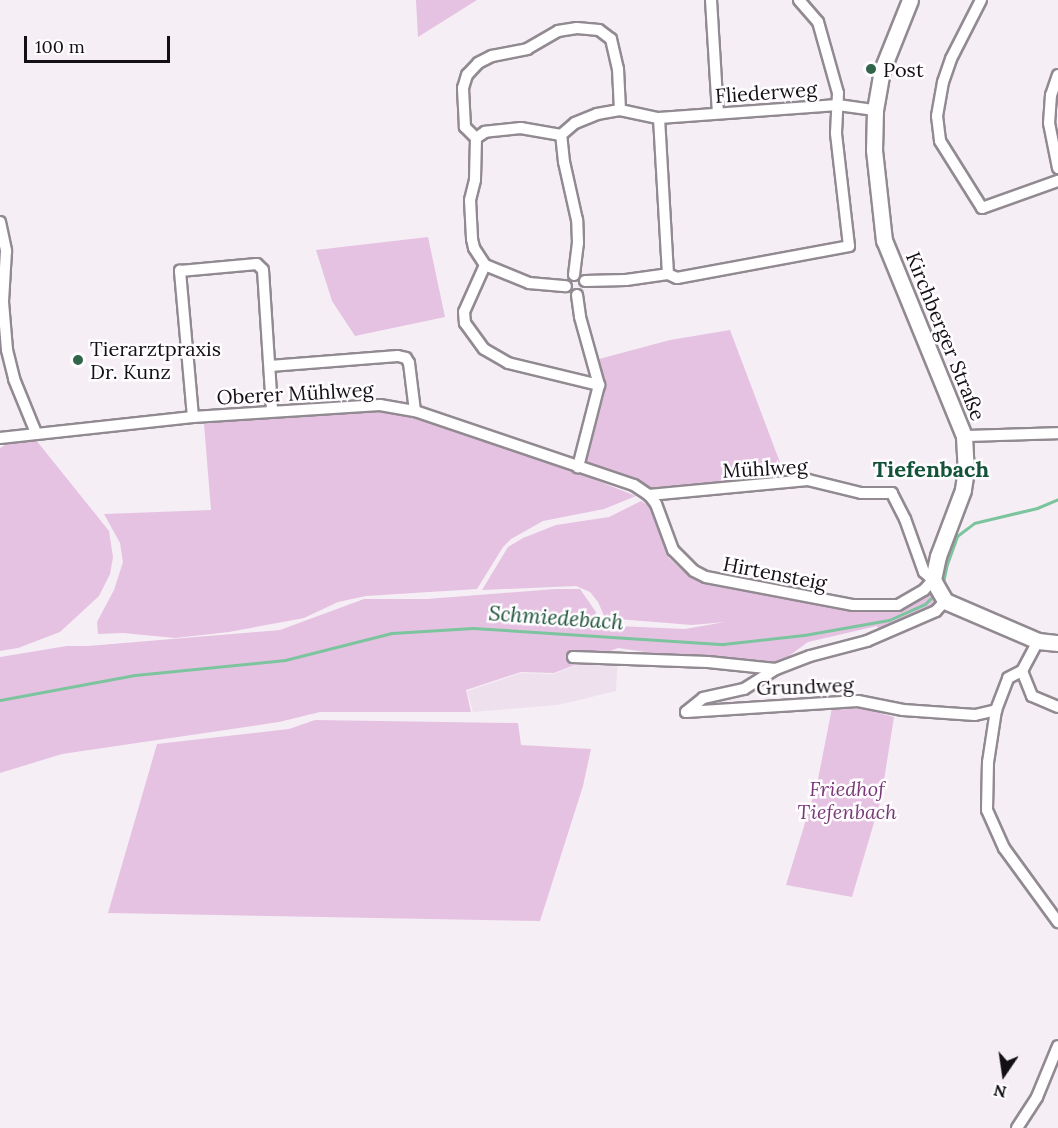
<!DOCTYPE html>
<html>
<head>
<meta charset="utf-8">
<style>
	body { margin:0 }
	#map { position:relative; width:1058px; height:1128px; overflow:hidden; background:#f6eef5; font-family:Lora,serif }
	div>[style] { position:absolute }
	.built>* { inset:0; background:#efe0ee }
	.green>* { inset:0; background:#e5c2e2 }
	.stream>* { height:3px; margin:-1.5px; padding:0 1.5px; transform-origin:1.5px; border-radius:1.5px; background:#7cc49e }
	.roads { filter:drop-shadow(2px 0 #928a91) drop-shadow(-2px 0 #928a91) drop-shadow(0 2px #928a91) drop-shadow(0 -2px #928a91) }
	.minor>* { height:10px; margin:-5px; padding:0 5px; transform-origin:5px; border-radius:5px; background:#fff }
	.secondary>* { height:15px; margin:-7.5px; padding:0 7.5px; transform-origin:7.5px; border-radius:7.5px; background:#fff }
	.dots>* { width:16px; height:16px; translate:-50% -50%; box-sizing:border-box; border:3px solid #fffdff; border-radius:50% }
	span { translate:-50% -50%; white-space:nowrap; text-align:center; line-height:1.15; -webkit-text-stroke:5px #fffdff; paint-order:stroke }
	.poi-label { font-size:20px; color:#131013 }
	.left { translate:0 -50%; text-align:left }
	.street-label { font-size:20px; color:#131013 }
	.park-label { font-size:20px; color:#783977; font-style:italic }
	.water-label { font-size:21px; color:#1a5238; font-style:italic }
	.quarter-label { font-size:22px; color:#135438; font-weight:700 }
	.north { position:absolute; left:974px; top:1044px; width:60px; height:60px; -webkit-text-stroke:4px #fffdff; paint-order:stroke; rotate:193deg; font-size:16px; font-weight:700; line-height:24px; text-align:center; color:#131013 }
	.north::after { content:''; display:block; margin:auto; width:21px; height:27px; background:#131013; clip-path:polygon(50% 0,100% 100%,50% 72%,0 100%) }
	.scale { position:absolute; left:24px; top:36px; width:146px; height:27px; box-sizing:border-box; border:3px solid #131013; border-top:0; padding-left:8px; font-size:18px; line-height:21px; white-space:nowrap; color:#131013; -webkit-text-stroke:4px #fffdff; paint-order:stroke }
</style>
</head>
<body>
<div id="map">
	<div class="built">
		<i style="clip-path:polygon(618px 659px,616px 691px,558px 705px,473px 712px,467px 691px,521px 673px,554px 674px,585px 661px)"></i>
	</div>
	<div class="green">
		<i style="clip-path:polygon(416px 0,477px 0,418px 37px)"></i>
		<i style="clip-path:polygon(428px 237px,445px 317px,355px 336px,332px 301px,316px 250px)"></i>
		<i style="clip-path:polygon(730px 330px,784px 473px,778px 476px,776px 481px,663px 491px,644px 487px,586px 463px,604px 396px,605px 382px,599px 359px,670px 340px)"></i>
		<i style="clip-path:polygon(376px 410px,441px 425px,573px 471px,636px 496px,604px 509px,543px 521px,511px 539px,503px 547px,477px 589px,366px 596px,338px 602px,304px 618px,229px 632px,175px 638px,123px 633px,98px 634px,97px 622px,114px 590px,123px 562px,120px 543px,104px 514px,211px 510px,204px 424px,237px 419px)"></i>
		<i style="clip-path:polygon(36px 440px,109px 531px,113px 557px,110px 574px,99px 596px,60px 632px,18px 648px,0 651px,0 448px,9px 443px)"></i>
		<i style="clip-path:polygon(641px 501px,649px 506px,669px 558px,683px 571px,708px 582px,851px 611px,878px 612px,900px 608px,930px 594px,937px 603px,912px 620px,880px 631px,877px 626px,808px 642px,778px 664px,701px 660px,618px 648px,554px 673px,521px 672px,466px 690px,471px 712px,320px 712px,279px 722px,62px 754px,0 773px,0 657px,67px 646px,88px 646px,280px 630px,364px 599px,427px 599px,555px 589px,580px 589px,596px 612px,595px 625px,685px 629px,725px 622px,692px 625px,605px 618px,598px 602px,590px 592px,576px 586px,482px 590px,508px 547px,523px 538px,556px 525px,609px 517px)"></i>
		<i style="clip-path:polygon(832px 708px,864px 709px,894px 717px,881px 799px,852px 897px,786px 885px,817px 784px)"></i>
		<i style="clip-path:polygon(315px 720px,518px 723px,521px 745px,591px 749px,583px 786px,540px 921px,108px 913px,157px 744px,289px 729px)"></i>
	</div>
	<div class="stream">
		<i style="left:942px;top:587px;width:24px;rotate:-78deg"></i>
		<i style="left:947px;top:564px;width:30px;rotate:-70deg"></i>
		<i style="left:957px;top:536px;width:21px;rotate:-37deg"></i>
		<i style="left:974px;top:523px;width:65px;rotate:-13.4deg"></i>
		<i style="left:1037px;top:508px;width:23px;rotate:-23deg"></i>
		<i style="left:0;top:700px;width:137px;rotate:-10.5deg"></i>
		<i style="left:135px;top:675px;width:151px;rotate:-5.7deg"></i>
		<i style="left:285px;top:660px;width:110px;rotate:-14.2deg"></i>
		<i style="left:392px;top:633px;width:81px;rotate:-3.5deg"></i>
		<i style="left:473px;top:628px;width:251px;rotate:3.7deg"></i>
		<i style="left:723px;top:644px;width:81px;rotate:-6.3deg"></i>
		<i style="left:804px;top:635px;width:86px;rotate:-10deg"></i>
		<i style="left:889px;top:620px;width:39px;rotate:-24deg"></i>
		<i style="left:925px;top:604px;width:14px;rotate:-45deg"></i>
	</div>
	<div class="roads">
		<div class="minor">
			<i style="left:711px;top:0;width:113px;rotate:86.5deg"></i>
			<i style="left:981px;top:0;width:66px;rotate:117deg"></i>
			<i style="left:951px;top:59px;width:24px;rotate:109deg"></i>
			<i style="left:943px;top:82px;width:35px;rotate:100deg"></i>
			<i style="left:937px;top:116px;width:25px;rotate:83deg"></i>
			<i style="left:940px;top:141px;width:79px;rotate:57.9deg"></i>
			<i style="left:982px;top:208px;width:81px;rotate:-19.6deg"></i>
			<i style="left:1058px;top:75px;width:21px;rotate:109deg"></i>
			<i style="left:1051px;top:95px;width:28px;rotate:94deg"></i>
			<i style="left:1049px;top:123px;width:46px;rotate:78.7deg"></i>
			<i style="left:659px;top:118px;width:156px;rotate:86.7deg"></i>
			<i style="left:561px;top:135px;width:41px;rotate:-170.1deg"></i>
			<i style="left:521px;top:128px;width:36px;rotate:174deg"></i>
			<i style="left:485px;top:132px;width:11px;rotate:146deg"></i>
			<i style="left:476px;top:138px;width:42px;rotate:91.4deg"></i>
			<i style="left:475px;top:180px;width:21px;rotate:104deg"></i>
			<i style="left:470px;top:200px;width:39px;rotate:87deg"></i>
			<i style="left:472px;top:239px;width:9px;rotate:77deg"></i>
			<i style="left:474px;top:248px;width:20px;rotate:57deg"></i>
			<i style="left:485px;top:265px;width:51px;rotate:114.1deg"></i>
			<i style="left:464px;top:312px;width:11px;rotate:85deg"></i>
			<i style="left:465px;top:323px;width:32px;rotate:54deg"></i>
			<i style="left:484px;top:349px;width:28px;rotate:30deg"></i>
			<i style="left:508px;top:363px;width:94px;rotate:13.6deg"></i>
			<i style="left:476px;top:138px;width:16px;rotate:-135deg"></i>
			<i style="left:465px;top:127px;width:39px;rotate:-93deg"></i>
			<i style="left:463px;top:88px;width:14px;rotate:-73deg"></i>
			<i style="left:467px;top:75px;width:16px;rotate:-47deg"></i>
			<i style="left:478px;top:63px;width:16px;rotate:-27deg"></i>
			<i style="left:492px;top:56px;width:36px;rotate:-11deg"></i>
			<i style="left:527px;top:49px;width:36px;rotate:-30deg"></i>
			<i style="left:558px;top:31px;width:19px;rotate:-9deg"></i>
			<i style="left:577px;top:28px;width:22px;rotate:5deg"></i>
			<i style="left:599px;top:30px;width:15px;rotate:37deg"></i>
			<i style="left:611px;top:39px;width:31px;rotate:77deg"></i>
			<i style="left:618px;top:69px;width:41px;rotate:87.2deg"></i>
			<i style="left:0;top:222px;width:30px;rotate:78deg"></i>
			<i style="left:6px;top:251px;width:51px;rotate:93.4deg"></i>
			<i style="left:3px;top:302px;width:48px;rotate:85.2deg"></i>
			<i style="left:7px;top:350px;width:30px;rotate:76deg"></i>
			<i style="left:14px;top:379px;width:58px;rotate:67.8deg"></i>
			<i style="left:485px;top:265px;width:48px;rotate:22.2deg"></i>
			<i style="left:529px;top:283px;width:37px;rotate:5deg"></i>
			<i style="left:574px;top:275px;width:32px;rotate:-83deg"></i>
			<i style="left:578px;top:243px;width:23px;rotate:-92deg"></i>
			<i style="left:577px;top:220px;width:59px;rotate:-102.6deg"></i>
			<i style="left:564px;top:162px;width:27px;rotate:-96deg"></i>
			<i style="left:561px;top:135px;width:18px;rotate:-41deg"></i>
			<i style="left:575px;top:123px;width:24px;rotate:-22deg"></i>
			<i style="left:597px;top:114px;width:23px;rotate:-10deg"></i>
			<i style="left:620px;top:110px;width:40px;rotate:12deg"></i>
			<i style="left:659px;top:118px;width:179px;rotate:-4.2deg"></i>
			<i style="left:838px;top:105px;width:37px;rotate:8deg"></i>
			<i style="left:585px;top:281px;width:41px;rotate:-1.4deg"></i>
			<i style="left:626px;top:280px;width:42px;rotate:-8.1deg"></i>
			<i style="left:668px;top:274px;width:10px;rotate:24deg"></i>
			<i style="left:677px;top:278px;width:175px;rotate:-10.5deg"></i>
			<i style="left:849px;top:246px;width:114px;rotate:-96.6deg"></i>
			<i style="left:836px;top:133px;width:40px;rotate:-87.1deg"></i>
			<i style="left:838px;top:93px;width:74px;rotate:-105.7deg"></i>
			<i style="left:818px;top:22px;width:29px;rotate:-131deg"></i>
			<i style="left:577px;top:295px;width:22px;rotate:82deg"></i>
			<i style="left:580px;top:317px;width:71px;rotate:74.4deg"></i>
			<i style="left:599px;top:385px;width:85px;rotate:104.4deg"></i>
			<i style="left:270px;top:366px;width:128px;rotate:-4.5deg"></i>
			<i style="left:398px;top:356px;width:8px;rotate:14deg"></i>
			<i style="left:406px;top:358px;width:6px;rotate:59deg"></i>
			<i style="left:409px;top:363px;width:48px;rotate:82.9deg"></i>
			<i style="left:193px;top:417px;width:147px;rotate:-95.1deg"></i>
			<i style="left:180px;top:271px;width:77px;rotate:-5.2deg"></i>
			<i style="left:257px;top:264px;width:8px;rotate:45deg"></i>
			<i style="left:263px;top:270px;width:140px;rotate:86.3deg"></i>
			<i style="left:964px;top:436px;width:94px;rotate:-1.8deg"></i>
			<i style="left:0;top:438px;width:194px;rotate:-6.2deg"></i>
			<i style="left:193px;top:417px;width:187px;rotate:-3.7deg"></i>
			<i style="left:380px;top:405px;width:36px;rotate:10deg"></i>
			<i style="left:415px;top:411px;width:231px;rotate:18.7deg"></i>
			<i style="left:634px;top:485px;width:18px;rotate:34deg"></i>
			<i style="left:649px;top:495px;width:11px;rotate:52deg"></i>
			<i style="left:656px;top:504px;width:49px;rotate:69.7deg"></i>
			<i style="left:673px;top:550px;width:30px;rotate:45deg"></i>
			<i style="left:694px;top:571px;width:13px;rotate:27deg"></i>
			<i style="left:706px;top:577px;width:150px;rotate:10.8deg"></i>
			<i style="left:853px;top:605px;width:45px"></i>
			<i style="left:898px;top:605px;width:30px;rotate:-30deg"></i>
			<i style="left:924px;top:590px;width:13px;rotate:-48deg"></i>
			<i style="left:933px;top:580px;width:12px;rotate:-138deg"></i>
			<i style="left:924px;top:572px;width:56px;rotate:-109.7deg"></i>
			<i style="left:905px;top:519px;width:29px;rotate:-117deg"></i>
			<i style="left:892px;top:493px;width:31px;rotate:180deg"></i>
			<i style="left:861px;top:493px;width:55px;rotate:-166.2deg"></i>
			<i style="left:808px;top:480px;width:160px;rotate:174.6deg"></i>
			<i style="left:1038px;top:641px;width:34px;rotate:118deg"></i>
			<i style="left:1022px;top:671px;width:27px;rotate:68deg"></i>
			<i style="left:1032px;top:696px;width:28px;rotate:23deg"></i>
			<i style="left:573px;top:657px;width:135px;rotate:2.1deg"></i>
			<i style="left:708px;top:662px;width:68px;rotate:5.9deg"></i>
			<i style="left:776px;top:669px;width:36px;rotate:-21deg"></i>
			<i style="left:810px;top:656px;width:59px;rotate:-14.7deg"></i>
			<i style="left:867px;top:641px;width:75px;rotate:-23.5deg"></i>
			<i style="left:936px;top:611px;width:13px;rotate:-48deg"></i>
			<i style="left:996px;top:710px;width:53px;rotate:98.7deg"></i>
			<i style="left:988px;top:762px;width:48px;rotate:91.2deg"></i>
			<i style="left:987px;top:810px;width:42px;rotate:65.9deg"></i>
			<i style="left:1004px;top:848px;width:92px;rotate:53.9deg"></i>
			<i style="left:686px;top:712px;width:172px;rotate:-3.7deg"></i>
			<i style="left:858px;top:701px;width:46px;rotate:11.3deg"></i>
			<i style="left:903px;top:710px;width:72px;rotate:4deg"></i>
			<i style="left:975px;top:715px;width:22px;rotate:-13deg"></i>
			<i style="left:996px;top:710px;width:34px;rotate:-69deg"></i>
			<i style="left:1008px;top:678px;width:16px;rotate:-27deg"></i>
			<i style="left:686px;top:712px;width:22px;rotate:-39deg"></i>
			<i style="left:703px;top:698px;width:42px;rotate:-12.4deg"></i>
			<i style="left:744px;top:689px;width:38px;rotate:-32deg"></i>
			<i style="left:1017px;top:1128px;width:37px;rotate:-57deg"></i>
			<i style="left:1037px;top:1097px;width:55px;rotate:-67.6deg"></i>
		</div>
		<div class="secondary">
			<i style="left:910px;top:0;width:75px;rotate:111.8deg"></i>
			<i style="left:882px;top:70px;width:41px;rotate:99.9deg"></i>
			<i style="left:875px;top:110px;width:40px;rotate:91.4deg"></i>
			<i style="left:874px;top:150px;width:91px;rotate:83.7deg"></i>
			<i style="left:884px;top:240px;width:212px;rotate:67.8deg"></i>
			<i style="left:964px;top:436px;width:34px;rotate:87deg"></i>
			<i style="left:966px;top:470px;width:20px;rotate:99deg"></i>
			<i style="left:963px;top:490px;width:71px;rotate:110.7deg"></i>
			<i style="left:938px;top:556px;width:25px;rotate:102deg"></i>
			<i style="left:933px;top:580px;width:24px;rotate:60deg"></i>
			<i style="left:945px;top:601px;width:101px;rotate:23.3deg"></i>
			<i style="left:1038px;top:641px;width:20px;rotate:6deg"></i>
		</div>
	</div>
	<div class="dots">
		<i style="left:871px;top:69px;background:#30654a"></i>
		<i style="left:78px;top:360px;background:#30654a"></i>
	</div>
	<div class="poi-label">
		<span class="left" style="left:883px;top:69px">Post</span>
		<span class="left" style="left:90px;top:360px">Tierarztpraxis<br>Dr. Kunz</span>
	</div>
	<div class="street-label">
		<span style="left:766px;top:92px;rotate:-4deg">Fliederweg</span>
		<span style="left:946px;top:336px;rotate:68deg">Kirchberger Straße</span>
		<span style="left:295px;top:393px;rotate:-3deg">Oberer Mühlweg</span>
		<span style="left:765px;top:468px;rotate:-3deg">Mühlweg</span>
		<span style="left:775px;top:573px;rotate:11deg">Hirtensteig</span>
		<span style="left:805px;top:686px;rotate:-2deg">Grundweg</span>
	</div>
	<div class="park-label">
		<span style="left:847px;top:800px">Friedhof<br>Tiefenbach</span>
	</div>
	<div class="water-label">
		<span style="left:556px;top:618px;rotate:4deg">Schmiedebach</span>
	</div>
	<div class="quarter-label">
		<span style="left:931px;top:470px">Tiefenbach</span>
	</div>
	<div class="north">N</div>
	<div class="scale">100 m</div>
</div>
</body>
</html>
